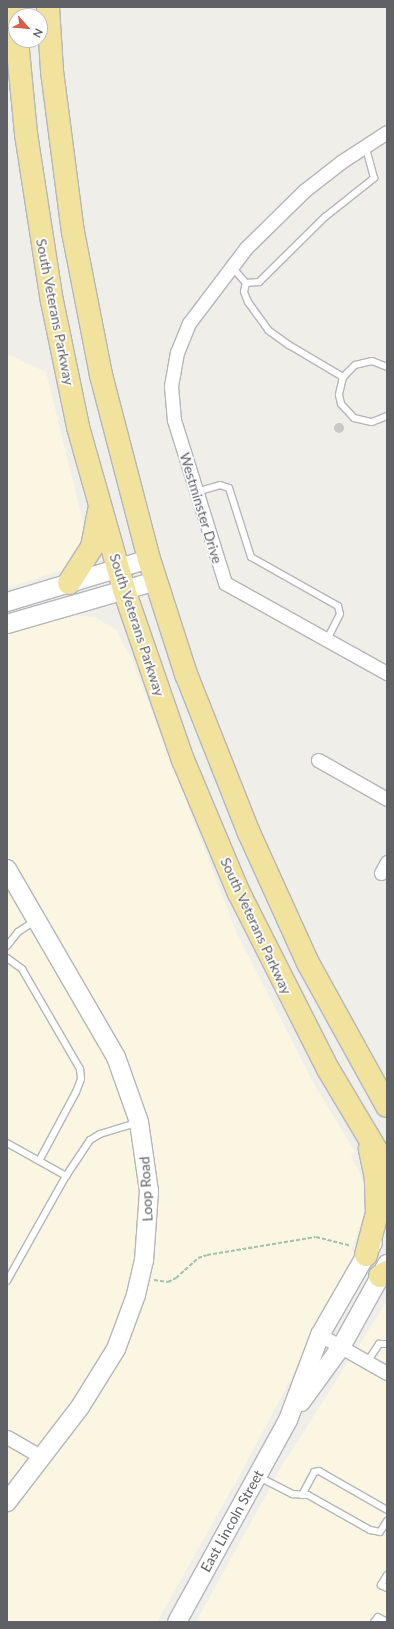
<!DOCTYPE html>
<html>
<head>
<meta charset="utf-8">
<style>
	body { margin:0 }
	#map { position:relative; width:394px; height:1629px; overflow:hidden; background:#efeee8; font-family:Lato,sans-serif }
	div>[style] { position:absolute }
	.commercial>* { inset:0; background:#faf6e1 }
	.building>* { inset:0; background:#cbc8c4 }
	.round { border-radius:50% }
	.path>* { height:2px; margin-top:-1px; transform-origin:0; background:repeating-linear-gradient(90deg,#a1c3ae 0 4px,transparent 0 6px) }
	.roads { filter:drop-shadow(1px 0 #b4b6ba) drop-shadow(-1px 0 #b4b6ba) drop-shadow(0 1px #b4b6ba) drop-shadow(0 -1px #b4b6ba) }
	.lane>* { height:6px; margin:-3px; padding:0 3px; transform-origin:3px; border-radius:3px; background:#fff }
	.street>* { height:13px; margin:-6.5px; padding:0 6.5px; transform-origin:6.5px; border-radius:6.5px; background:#fff }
	.secondary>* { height:18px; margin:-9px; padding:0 9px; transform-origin:9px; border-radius:9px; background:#fff }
	.highway>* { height:22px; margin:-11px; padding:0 11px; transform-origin:11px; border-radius:11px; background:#f1e29d }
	span { translate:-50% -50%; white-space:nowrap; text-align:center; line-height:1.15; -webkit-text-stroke:3.5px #fff; paint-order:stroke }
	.street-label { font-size:14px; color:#5f6166 }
	.frame { position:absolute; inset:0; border:8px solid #5f6166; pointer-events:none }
	.north { position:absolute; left:8px; top:8px; width:40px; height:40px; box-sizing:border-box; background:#fff; border:1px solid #bfc0c2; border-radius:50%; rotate:117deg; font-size:11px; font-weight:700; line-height:16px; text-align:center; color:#5f6166 }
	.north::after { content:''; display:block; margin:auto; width:14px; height:18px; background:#d55e48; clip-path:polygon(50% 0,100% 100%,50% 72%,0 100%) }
</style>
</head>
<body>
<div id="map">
	<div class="commercial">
		<i style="clip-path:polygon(7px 354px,46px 372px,85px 530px,81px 548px,72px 567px,7px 588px)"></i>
		<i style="clip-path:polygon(71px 615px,95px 617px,116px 630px,132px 660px,238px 936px,314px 1084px,355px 1152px,351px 1157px,360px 1173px,366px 1191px,365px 1213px,351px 1250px,356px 1253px,348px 1271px,242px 1471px,157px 1622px,7px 1622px,7px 634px)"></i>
		<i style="clip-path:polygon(387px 1301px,387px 1622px,196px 1622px,283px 1464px)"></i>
	</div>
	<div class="building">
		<i class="round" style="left:334px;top:423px;width:10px;height:10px"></i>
	</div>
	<div class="path">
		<i style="left:154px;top:1280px;width:14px;rotate:8deg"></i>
		<i style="left:168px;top:1282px;width:9px;rotate:-27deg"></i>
		<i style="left:176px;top:1278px;width:30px;rotate:-42deg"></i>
		<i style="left:198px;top:1258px;width:9px;rotate:-18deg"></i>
		<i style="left:207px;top:1255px;width:110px;rotate:-9.4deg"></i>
		<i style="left:316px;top:1237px;width:36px;rotate:14deg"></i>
	</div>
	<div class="roads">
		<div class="lane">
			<i style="left:232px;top:267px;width:21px;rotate:49deg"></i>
			<i style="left:246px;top:283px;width:13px;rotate:-4deg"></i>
			<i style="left:259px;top:282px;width:93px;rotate:-44.6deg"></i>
			<i style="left:325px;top:217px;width:63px;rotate:-38.5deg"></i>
			<i style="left:374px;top:178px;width:34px;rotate:-105deg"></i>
			<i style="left:246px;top:283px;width:9px;rotate:103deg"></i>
			<i style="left:244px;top:292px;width:11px;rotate:68deg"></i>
			<i style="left:248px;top:302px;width:34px;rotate:54deg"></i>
			<i style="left:268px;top:330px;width:26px;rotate:36deg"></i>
			<i style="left:289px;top:345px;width:63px;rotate:30.7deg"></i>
			<i style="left:387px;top:367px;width:16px;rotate:-158deg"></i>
			<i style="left:372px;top:361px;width:17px;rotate:167deg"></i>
			<i style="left:355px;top:365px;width:17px;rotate:135deg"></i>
			<i style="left:343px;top:377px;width:18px;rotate:103deg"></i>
			<i style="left:339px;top:395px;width:9px;rotate:77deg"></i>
			<i style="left:341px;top:404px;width:19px;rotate:47deg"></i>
			<i style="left:354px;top:418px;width:18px;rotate:13deg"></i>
			<i style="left:372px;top:422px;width:16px;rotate:-22deg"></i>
			<i style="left:196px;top:492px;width:25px;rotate:-16deg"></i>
			<i style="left:220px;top:485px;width:9px;rotate:18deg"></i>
			<i style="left:229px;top:488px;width:72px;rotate:72.3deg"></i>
			<i style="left:251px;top:557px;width:100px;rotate:29.4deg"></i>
			<i style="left:338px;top:606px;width:8px;rotate:76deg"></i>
			<i style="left:340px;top:614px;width:27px;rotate:117deg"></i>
			<i style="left:7px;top:946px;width:18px;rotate:-52deg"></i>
			<i style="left:18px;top:932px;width:20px;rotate:-33deg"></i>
			<i style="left:7px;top:958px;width:19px;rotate:36deg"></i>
			<i style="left:22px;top:969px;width:116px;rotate:59.9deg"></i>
			<i style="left:80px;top:1069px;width:10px;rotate:84deg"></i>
			<i style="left:81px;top:1079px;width:14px;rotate:111deg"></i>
			<i style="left:76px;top:1092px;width:78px;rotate:118.2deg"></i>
			<i style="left:7px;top:1143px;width:68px;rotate:29.2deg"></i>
			<i style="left:66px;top:1176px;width:43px;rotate:-56.3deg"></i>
			<i style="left:90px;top:1140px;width:12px;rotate:-31deg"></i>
			<i style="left:100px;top:1134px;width:39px;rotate:-17deg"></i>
			<i style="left:7px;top:1281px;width:120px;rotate:-60.7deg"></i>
			<i style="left:367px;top:1362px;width:22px;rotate:-56deg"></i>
			<i style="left:379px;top:1344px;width:8px"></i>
			<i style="left:259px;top:1477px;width:38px;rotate:27deg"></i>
			<i style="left:293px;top:1494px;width:15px;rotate:4deg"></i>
			<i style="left:308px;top:1495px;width:71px;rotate:29.4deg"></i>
			<i style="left:370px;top:1530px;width:10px;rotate:11deg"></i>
			<i style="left:380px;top:1532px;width:13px;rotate:-58deg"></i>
			<i style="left:302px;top:1495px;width:26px;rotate:-62deg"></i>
			<i style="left:314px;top:1472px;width:5px;rotate:-11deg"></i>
			<i style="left:319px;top:1471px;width:78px;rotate:29.8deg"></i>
			<i style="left:387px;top:1575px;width:12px;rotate:121deg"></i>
			<i style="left:381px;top:1585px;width:7px;rotate:27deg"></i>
			<i style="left:374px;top:1622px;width:6px;rotate:-51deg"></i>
			<i style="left:378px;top:1617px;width:10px;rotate:29deg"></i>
		</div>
		<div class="street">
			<i style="left:387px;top:132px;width:55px;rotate:146.9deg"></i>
			<i style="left:341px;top:162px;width:46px;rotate:142.1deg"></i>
			<i style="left:305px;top:190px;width:83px;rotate:135.5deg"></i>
			<i style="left:246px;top:248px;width:94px;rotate:127.2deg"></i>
			<i style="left:189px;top:323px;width:31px;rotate:112deg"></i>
			<i style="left:177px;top:352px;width:35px;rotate:100deg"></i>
			<i style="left:171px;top:386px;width:34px;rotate:85deg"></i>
			<i style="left:174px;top:420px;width:171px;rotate:72.6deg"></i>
			<i style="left:225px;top:583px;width:185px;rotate:29.1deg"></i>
			<i style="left:318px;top:760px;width:79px;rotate:29.5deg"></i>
			<i style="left:381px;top:873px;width:13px;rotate:-61deg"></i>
			<i style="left:320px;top:1335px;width:77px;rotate:29.6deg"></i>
			<i style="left:7px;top:1437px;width:39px;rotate:30deg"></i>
		</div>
		<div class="secondary">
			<i style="left:7px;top:602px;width:148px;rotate:-16.8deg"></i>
			<i style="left:7px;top:624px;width:155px;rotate:-16.1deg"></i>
			<i style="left:7px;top:869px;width:217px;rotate:59.9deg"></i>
			<i style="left:116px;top:1057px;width:69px;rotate:70.5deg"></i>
			<i style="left:139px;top:1122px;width:70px;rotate:81.8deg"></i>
			<i style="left:149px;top:1191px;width:69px;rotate:94.1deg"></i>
			<i style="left:144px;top:1260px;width:36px;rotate:103deg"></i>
			<i style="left:136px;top:1295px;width:58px;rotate:110.3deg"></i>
			<i style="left:116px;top:1349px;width:68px;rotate:121.8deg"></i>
			<i style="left:80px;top:1407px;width:120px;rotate:127.5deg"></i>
			<i style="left:301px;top:1402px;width:68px;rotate:-54deg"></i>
			<i style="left:341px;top:1347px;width:95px;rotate:-61deg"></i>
			<i style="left:177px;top:1622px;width:230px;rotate:-61.2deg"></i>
			<i style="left:288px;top:1420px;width:91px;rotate:-69.4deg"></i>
			<i style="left:320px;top:1335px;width:106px;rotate:-60.1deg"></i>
		</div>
		<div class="highway">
			<i style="left:14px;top:7px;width:26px;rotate:86deg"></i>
			<i style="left:48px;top:7px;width:64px;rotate:86.4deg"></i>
			<i style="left:52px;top:71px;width:162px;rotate:82.6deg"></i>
			<i style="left:73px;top:232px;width:146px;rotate:78.9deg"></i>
			<i style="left:101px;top:375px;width:190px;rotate:75.4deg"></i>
			<i style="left:149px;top:559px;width:121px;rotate:72.2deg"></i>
			<i style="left:186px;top:674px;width:171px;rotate:68.4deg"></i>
			<i style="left:249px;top:833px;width:143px;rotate:65.6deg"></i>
			<i style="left:308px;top:963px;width:163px;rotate:61.1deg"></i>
			<i style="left:17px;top:40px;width:94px;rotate:84.5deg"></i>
			<i style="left:26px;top:134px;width:169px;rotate:81.2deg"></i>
			<i style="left:52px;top:301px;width:129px;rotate:78.3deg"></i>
			<i style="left:78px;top:427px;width:169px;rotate:74.2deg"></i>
			<i style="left:124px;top:590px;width:180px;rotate:70.9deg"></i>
			<i style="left:183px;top:760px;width:144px;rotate:67.2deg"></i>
			<i style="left:239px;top:893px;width:197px;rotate:63.2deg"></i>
			<i style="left:328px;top:1069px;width:115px;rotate:59.2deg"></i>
			<i style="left:69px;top:583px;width:43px;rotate:-57.4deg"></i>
			<i style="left:92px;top:547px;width:37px;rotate:-79deg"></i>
			<i style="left:366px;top:1255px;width:43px;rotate:-75.3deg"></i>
			<i style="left:377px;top:1213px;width:35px;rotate:-92deg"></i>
			<i style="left:376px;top:1178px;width:30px;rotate:-102deg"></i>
			<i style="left:380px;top:1276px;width:8px;rotate:-30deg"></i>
		</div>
	</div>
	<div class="street-label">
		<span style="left:55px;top:312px;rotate:79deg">South Veterans Parkway</span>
		<span style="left:201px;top:508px;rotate:73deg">Westminster Drive</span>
		<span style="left:137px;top:625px;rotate:72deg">South Veterans Parkway</span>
		<span style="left:256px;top:926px;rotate:65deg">South Veterans Parkway</span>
		<span style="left:146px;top:1189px;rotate:-93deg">Loop Road</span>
		<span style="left:232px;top:1521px;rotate:-61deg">East Lincoln Street</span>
	</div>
	<div class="frame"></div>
	<div class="north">N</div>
</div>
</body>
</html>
